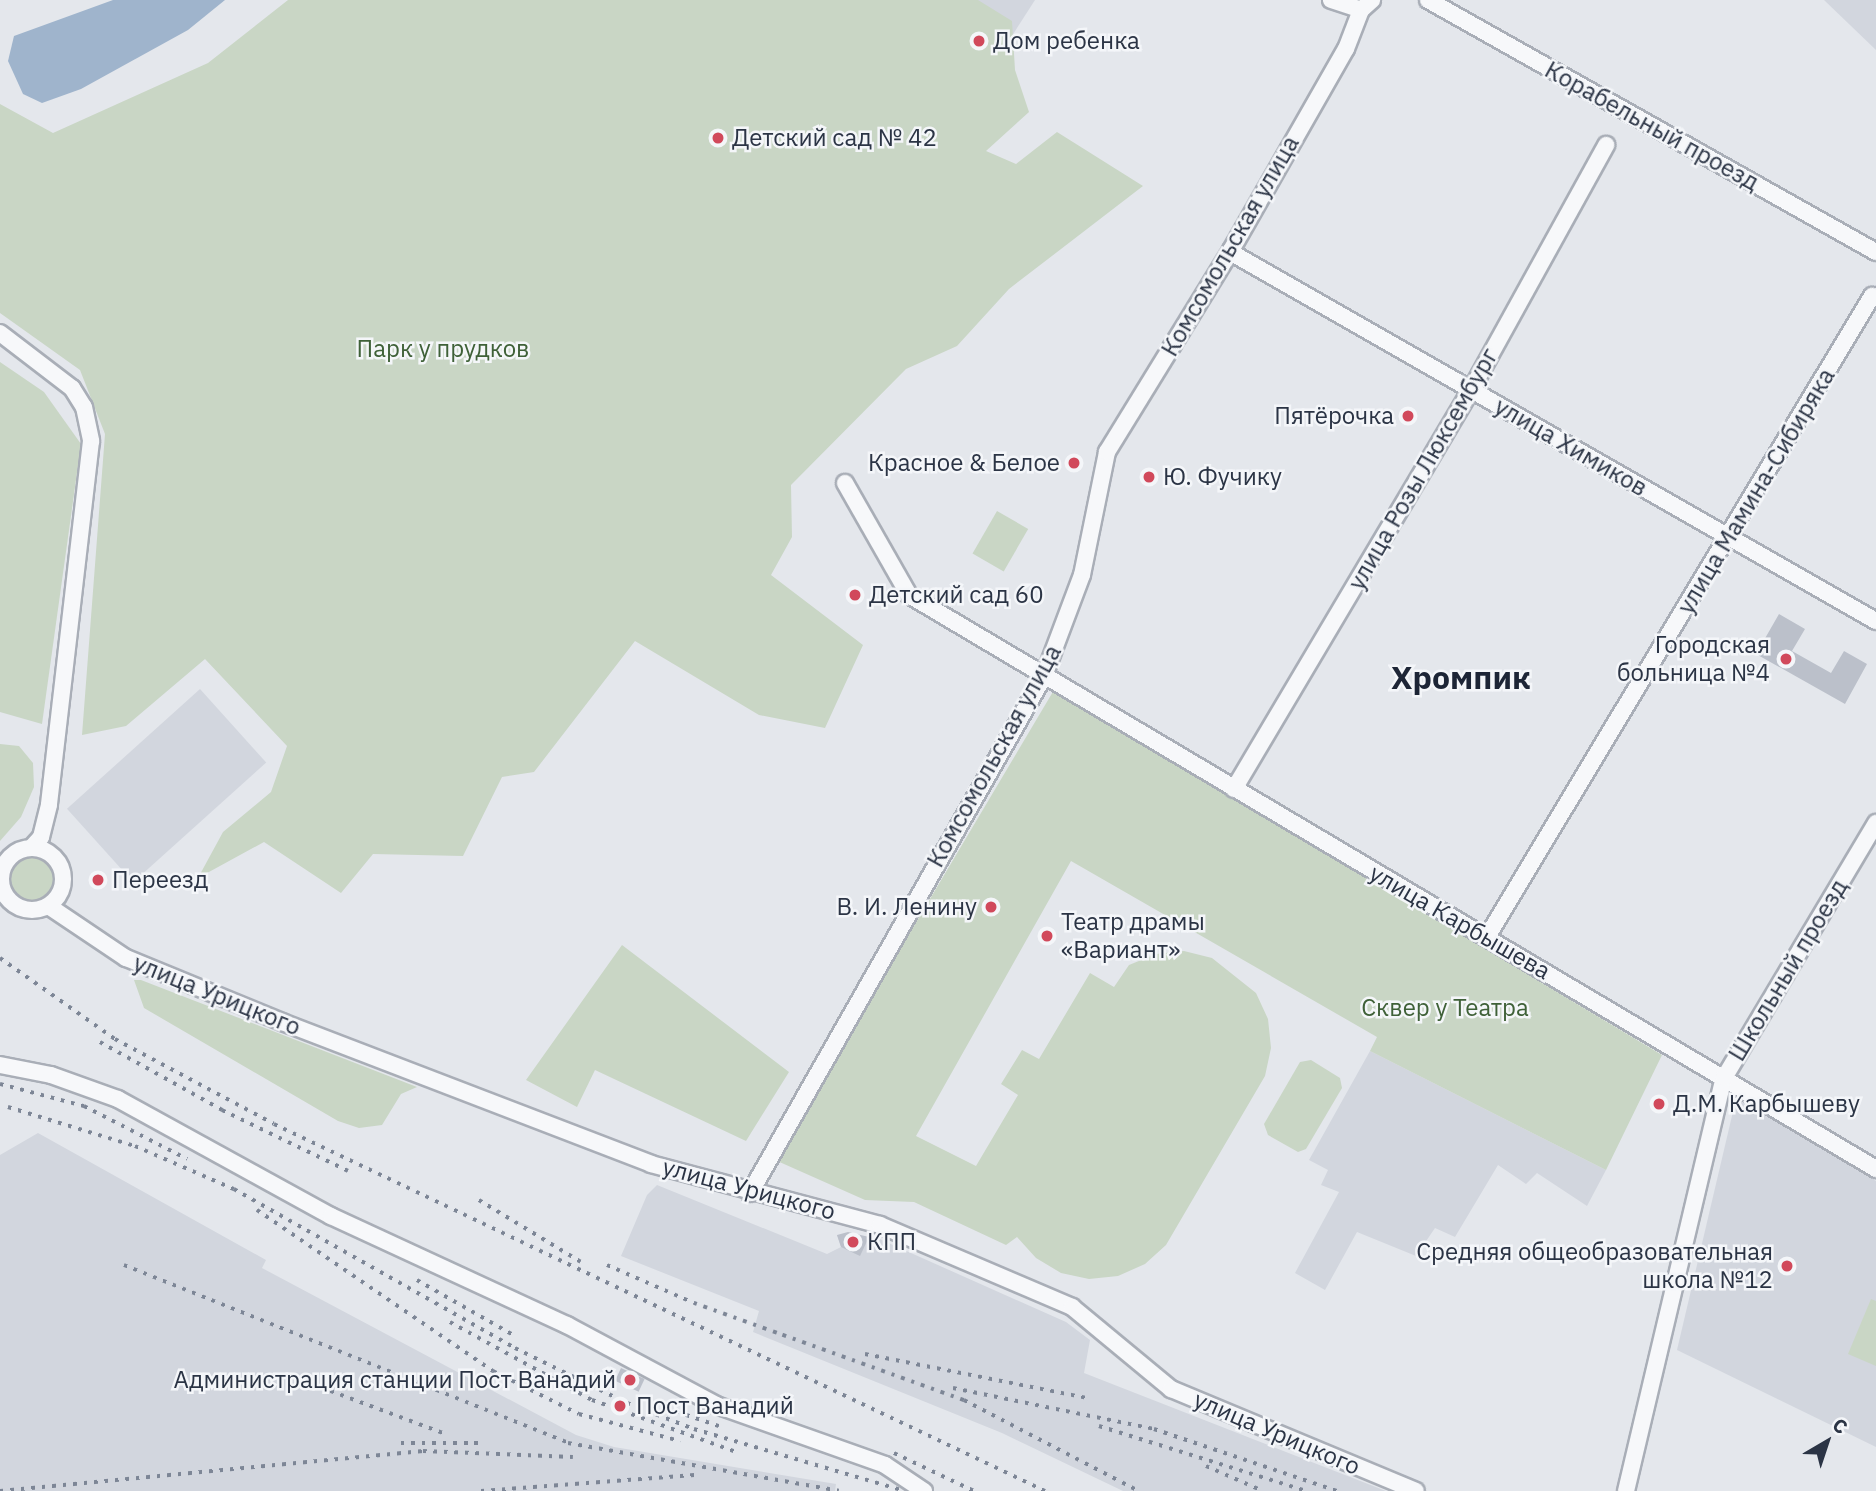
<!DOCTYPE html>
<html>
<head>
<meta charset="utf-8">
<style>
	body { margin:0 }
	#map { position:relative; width:1876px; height:1491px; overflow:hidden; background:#e4e7ec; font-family:"IBM Plex Sans",sans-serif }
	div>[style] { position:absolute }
	.built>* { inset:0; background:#d2d6de; transform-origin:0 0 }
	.green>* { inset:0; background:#c9d6c5; transform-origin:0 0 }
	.round { border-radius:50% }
	.water>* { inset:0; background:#9fb4cc }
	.building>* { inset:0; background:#bbc0ca; transform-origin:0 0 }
	.roads { filter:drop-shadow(2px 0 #a9aeb7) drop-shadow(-2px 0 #a9aeb7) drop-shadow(0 2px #a9aeb7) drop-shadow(0 -2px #a9aeb7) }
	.minor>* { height:16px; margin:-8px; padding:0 8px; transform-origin:8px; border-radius:8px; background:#f7f8fa }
	.minor>.ring { margin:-8px; padding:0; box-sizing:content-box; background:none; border:16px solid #f7f8fa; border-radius:50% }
	.rail>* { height:3.5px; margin-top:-1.75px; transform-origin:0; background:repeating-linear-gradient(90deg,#7d8696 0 3.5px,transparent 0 10.5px) }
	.dots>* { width:19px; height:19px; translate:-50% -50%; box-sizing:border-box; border:4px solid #f4f6f9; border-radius:50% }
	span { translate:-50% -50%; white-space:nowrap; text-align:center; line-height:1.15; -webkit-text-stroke:5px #f4f6f9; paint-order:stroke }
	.poi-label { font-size:24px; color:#2b3445 }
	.left { translate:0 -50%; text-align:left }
	.right { translate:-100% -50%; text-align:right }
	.street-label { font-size:24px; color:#2b3445 }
	.park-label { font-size:24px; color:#3f6138 }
	.district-label { font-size:32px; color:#1d2536; font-weight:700 }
	.north { position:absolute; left:1792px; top:1407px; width:70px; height:70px; -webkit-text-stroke:5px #f4f6f9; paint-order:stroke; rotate:39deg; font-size:19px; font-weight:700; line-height:28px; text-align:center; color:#2b3445 }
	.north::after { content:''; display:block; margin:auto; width:24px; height:32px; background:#2b3445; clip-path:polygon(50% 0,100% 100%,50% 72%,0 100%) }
</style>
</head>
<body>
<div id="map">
	<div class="built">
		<i style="clip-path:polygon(883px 0,1035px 0,992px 67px)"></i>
		<i style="clip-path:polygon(1824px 0,1876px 0,1876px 50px)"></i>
		<i style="left:200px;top:689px;width:99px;height:179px;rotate:48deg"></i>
		<i style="clip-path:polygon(1370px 1051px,1606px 1170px,1587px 1206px,1537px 1173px,1526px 1184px,1498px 1165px,1455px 1237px,1435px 1228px,1416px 1256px,1357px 1232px,1325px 1290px,1295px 1273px,1339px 1192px,1321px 1185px,1328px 1170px,1309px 1160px)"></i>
		<i style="clip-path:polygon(1741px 1101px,1876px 1181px,1876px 1447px,1677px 1350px,1735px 1103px)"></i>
		<i style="clip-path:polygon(38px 1133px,266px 1260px,262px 1268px,576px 1435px,614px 1447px,836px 1484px,835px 1491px,0 1491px,0 1155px)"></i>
		<i style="clip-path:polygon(657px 1185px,827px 1254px,841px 1247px,837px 1235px,875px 1237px,1066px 1322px,1090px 1340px,1084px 1373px,1386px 1491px,1123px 1491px,1002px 1433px,753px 1332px,759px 1311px,621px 1256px,647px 1195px)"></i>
	</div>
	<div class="green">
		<i style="clip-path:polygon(288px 0,978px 0,1012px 21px,1015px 70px,1029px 112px,986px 151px,1016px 164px,1057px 132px,1143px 186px,1009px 289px,957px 346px,906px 369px,791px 485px,792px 537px,771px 575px,863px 645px,825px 728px,759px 715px,635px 641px,534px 772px,502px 777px,463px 856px,373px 854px,341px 893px,264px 842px,198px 878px,223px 832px,271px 792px,287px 746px,205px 659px,126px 726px,82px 735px,105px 434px,80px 370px,0 313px,0 104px,53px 133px,208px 63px)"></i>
		<i style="clip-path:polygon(0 362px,44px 392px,81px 444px,42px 724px,0 712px)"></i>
		<i style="left:997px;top:511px;width:36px;height:49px;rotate:30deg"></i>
		<i style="clip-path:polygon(1054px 690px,1662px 1055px,1606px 1170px,1370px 1051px,1377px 1037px,1071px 861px,916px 1136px,976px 1166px,1018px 1095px,1001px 1084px,1022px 1050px,1039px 1059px,1090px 973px,1114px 987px,1129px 965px,1156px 954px,1184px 951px,1212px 958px,1256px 993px,1268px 1019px,1271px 1048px,1265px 1076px,1166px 1245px,1145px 1264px,1118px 1276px,1089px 1279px,1061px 1273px,1036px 1258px,1017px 1237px,1006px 1245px,914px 1202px,865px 1200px,775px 1160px)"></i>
		<i style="clip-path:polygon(0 744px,19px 746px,33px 763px,34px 787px,21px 817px,0 841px)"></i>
		<i class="round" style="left:10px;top:857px;width:44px;height:44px"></i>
		<i style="clip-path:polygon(622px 945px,789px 1072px,746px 1141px,595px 1070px,577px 1107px,526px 1080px)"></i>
		<i style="clip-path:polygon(134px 980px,141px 980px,417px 1087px,401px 1094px,382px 1125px,359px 1128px,338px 1121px,144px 1008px)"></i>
		<i style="clip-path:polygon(1311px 1060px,1340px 1078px,1342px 1088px,1306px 1149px,1298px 1152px,1268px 1135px,1264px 1124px,1300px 1062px)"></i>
		<i style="clip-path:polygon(1871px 1299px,1876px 1301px,1876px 1366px,1848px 1354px)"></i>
	</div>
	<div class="water">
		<i style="clip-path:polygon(113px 0,225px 0,188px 30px,81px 89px,42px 103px,23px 94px,8px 61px,14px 36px)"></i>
	</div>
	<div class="building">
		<i style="clip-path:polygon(1779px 614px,1805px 629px,1792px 651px,1831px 673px,1844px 651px,1867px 664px,1845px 704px,1756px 654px)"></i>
		<i style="clip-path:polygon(848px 1232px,869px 1237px,860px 1256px,841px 1247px,837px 1235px)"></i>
		<i style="left:621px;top:1368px;width:26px;height:14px;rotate:25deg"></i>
	</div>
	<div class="roads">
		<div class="minor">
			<i style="left:1331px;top:0;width:32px;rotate:18deg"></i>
			<i style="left:1361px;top:10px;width:15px;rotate:-42deg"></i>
			<i style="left:1428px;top:0;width:514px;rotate:29.36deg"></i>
			<i style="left:1230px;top:252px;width:744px;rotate:29.74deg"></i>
			<i style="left:0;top:333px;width:91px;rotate:37.4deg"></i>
			<i style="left:72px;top:388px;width:22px;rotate:58deg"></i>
			<i style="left:84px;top:407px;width:35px;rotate:78deg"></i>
			<i style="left:91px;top:441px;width:366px;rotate:96.6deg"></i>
			<i style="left:49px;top:805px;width:33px;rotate:104deg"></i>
			<i style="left:41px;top:837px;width:13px;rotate:132deg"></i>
			<i style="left:845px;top:483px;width:129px;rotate:60.3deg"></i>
			<i style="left:909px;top:595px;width:1125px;rotate:30.69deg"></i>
			<i style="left:1234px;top:789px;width:464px;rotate:-59.3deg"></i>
			<i style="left:1471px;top:390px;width:280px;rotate:-61.1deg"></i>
			<i class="ring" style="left:1px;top:848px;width:46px;height:46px"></i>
			<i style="left:50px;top:907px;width:92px;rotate:33.9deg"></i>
			<i style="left:126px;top:958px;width:169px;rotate:22.3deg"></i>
			<i style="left:282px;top:1022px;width:395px;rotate:21deg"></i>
			<i style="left:651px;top:1164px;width:237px;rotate:14.9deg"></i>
			<i style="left:880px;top:1225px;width:209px;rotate:23.1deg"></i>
			<i style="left:1072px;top:1307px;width:129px;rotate:39.6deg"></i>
			<i style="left:1171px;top:1389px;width:265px;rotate:22.6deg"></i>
			<i style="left:1487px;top:937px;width:748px;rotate:-59.01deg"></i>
			<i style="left:0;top:1065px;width:52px;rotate:11.1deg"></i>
			<i style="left:51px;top:1075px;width:71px;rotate:19.7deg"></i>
			<i style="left:118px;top:1099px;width:243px;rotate:28.8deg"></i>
			<i style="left:331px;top:1216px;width:260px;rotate:24.8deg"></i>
			<i style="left:567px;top:1325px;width:169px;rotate:28.2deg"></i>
			<i style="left:716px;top:1405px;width:179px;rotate:19.5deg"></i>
			<i style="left:885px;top:1465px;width:47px;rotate:33.7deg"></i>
			<i style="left:750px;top:1193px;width:595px;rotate:-60.37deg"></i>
			<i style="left:1044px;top:676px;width:108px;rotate:-69.4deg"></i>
			<i style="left:1082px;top:575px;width:126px;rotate:-78.5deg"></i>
			<i style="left:1107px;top:452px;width:235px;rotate:-58.4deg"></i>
			<i style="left:1230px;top:252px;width:234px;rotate:-60.3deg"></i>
			<i style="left:1346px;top:49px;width:42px;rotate:-69deg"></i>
			<i style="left:1626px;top:1491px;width:424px;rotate:-76.7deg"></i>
			<i style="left:1724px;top:1078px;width:297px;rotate:-59.2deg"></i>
		</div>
	</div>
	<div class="rail">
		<i style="left:0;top:958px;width:141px;rotate:35.2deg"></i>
		<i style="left:115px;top:1039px;width:180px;rotate:28.1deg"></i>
		<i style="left:274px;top:1124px;width:854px;rotate:25.45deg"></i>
		<i style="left:100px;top:1042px;width:140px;rotate:29.1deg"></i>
		<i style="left:222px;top:1110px;width:140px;rotate:25.8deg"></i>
		<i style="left:0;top:1084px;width:87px;rotate:14.7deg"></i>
		<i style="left:84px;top:1106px;width:116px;rotate:27.2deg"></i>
		<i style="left:8px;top:1107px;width:133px;rotate:17.1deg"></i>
		<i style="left:135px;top:1146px;width:108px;rotate:23.5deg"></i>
		<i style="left:234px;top:1189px;width:323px;rotate:29.5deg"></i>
		<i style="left:515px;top:1348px;width:125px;rotate:26.2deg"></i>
		<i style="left:627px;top:1403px;width:72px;rotate:21.2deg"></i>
		<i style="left:694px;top:1429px;width:220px;rotate:16.4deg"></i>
		<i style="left:479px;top:1200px;width:119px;rotate:31.3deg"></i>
		<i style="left:257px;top:1210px;width:286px;rotate:34.3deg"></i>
		<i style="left:493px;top:1371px;width:96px;rotate:26.6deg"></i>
		<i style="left:579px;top:1414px;width:105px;rotate:15deg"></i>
		<i style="left:124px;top:1265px;width:478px;rotate:21.8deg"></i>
		<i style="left:568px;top:1443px;width:275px;rotate:10deg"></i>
		<i style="left:607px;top:1265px;width:95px;rotate:23.6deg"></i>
		<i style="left:694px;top:1303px;width:287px;rotate:19.8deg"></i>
		<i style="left:964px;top:1400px;width:197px;rotate:27.5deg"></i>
		<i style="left:417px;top:1280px;width:115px;rotate:29.7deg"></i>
		<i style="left:450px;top:1322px;width:162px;rotate:28.8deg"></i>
		<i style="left:592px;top:1400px;width:156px;rotate:19.8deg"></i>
		<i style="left:865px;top:1354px;width:226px;rotate:11.2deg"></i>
		<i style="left:301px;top:1380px;width:157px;rotate:20.5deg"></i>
		<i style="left:953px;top:1388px;width:205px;rotate:11.5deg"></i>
		<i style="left:1154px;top:1429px;width:193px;rotate:18.7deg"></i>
		<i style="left:666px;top:1408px;width:56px;rotate:18.8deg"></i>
		<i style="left:1099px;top:1426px;width:217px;rotate:17.4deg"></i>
		<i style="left:401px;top:1443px;width:83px"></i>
		<i style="left:894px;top:1453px;width:89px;rotate:25.4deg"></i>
		<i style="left:1206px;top:1466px;width:62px;rotate:23.7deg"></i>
		<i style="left:0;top:1491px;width:425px;rotate:-5.4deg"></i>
		<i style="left:423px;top:1451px;width:150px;rotate:2.3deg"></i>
		<i style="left:481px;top:1491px;width:214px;rotate:-4.3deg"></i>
	</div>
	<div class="dots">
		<i style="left:979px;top:41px;background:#d1495b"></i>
		<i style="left:718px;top:138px;background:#d1495b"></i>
		<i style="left:1408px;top:416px;background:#d1495b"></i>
		<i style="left:1074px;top:463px;background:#d1495b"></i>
		<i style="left:1149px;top:477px;background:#d1495b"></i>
		<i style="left:855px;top:595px;background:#d1495b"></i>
		<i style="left:1786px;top:659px;background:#d1495b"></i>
		<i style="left:98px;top:880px;background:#d1495b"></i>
		<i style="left:991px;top:907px;background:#d1495b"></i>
		<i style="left:1047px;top:936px;background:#d1495b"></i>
		<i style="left:1659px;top:1104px;background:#d1495b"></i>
		<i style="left:853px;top:1242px;background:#d1495b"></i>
		<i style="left:1787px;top:1266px;background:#d1495b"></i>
		<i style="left:630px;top:1380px;background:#d1495b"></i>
		<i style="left:620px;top:1406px;background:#d1495b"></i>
	</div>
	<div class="poi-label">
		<span class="left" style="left:993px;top:41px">Дом ребенка</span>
		<span class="left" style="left:732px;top:138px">Детский сад № 42</span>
		<span class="right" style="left:1394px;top:416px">Пятёрочка</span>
		<span class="right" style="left:1060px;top:463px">Красное &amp; Белое</span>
		<span class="left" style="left:1163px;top:477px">Ю. Фучику</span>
		<span class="left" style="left:869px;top:595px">Детский сад 60</span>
		<span class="right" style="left:1770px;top:659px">Городская<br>больница №4</span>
		<span class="left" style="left:112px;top:880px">Переезд</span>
		<span class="right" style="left:977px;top:907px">В. И. Ленину</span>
		<span class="left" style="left:1061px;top:936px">Театр драмы<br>«Вариант»</span>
		<span class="left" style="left:1673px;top:1104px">Д.М. Карбышеву</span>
		<span class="left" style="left:867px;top:1242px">КПП</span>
		<span class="right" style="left:1773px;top:1266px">Средняя общеобразовательная<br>школа №12</span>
		<span class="right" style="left:616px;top:1380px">Администрация станции Пост Ванадий</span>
		<span class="left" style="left:636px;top:1406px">Пост Ванадий</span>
	</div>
	<div class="street-label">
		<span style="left:1652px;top:126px;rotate:29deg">Корабельный проезд</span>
		<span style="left:1230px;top:246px;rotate:-60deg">Комсомольская улица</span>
		<span style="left:1571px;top:447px;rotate:30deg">улица Химиков</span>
		<span style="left:1423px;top:469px;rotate:-60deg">улица Розы Люксембург</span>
		<span style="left:1756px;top:491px;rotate:-59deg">улица Мамина-Сибиряка</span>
		<span style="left:994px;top:756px;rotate:-61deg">Комсомольская улица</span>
		<span style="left:1460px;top:922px;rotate:30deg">улица Карбышева</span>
		<span style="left:1788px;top:970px;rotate:-59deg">Школьный проезд</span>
		<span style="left:217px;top:995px;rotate:22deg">улица Урицкого</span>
		<span style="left:749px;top:1189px;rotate:15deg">улица Урицкого</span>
		<span style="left:1277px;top:1433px;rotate:23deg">улица Урицкого</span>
	</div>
	<div class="park-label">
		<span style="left:443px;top:349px">Парк у прудков</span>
		<span style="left:1445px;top:1008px">Сквер у Театра</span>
	</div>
	<div class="district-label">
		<span style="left:1461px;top:677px">Хромпик</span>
	</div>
	<div class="north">С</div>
</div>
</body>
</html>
